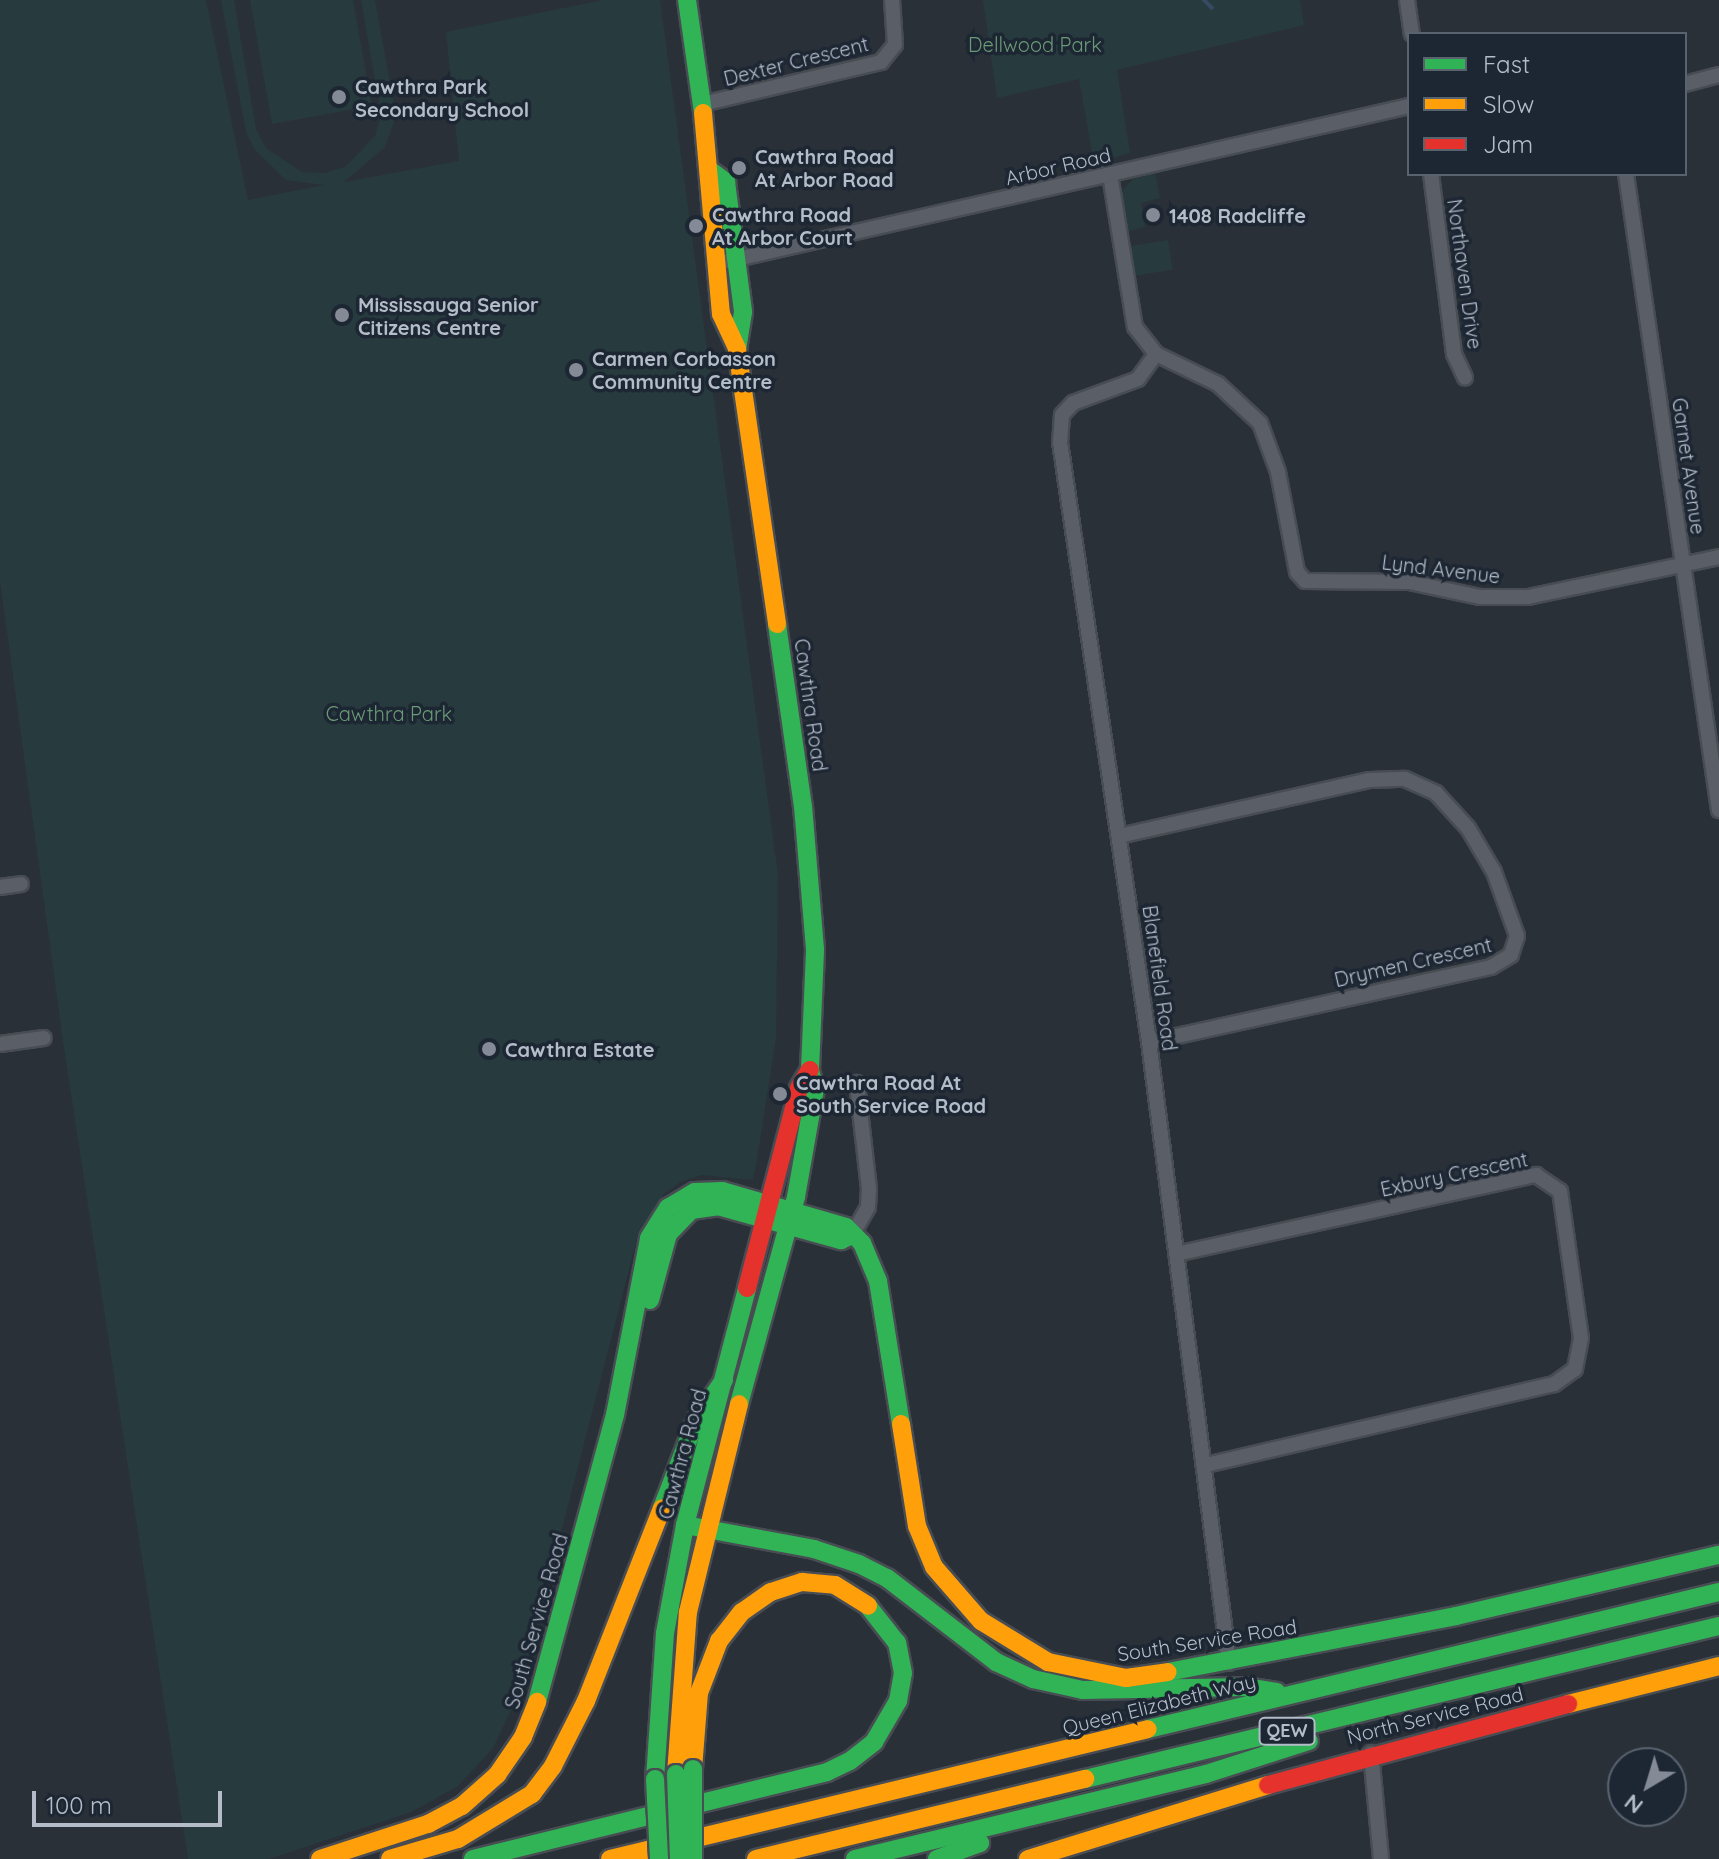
<!DOCTYPE html>
<html>
<head>
<meta charset="utf-8">
<style>
	body { margin:0 }
	#map { position:relative; width:1719px; height:1859px; overflow:hidden; background:#2a3038; font-family:Quicksand,sans-serif }
	div>[style] { position:absolute }
	.green>* { inset:0; background:#273a3e; transform-origin:0 0 }
	.stream>* { height:4px; margin:-2px; padding:0 2px; transform-origin:2px; border-radius:2px; background:#384963 }
	.roads { filter:drop-shadow(2px 0 #484c53) drop-shadow(-2px 0 #484c53) drop-shadow(0 2px #484c53) drop-shadow(0 -2px #484c53) }
	.street>* { height:14px; margin:-7px; padding:0 7px; transform-origin:7px; border-radius:7px; background:#5a5e66 }
	.fast>* { height:18px; margin:-9px; padding:0 9px; transform-origin:9px; border-radius:9px; background:#30b455 }
	.slow>* { height:18px; margin:-9px; padding:0 9px; transform-origin:9px; border-radius:9px; background:#ff9f0a }
	.jam>* { height:18px; margin:-9px; padding:0 9px; transform-origin:9px; border-radius:9px; background:#e5322d }
	.bridges { filter:drop-shadow(2px 0 #484c53) drop-shadow(-2px 0 #484c53) drop-shadow(0 2px #484c53) drop-shadow(0 -2px #484c53) }
	.fast-bridge>* { height:18px; margin:-9px; padding:0 9px; transform-origin:9px; border-radius:9px; background:#30b455 }
	.dots>* { width:22px; height:22px; translate:-50% -50%; box-sizing:border-box; border:4px solid #1d2633; border-radius:50% }
	span { translate:-50% -50%; white-space:nowrap; text-align:center; line-height:1.15; -webkit-text-stroke:7px #1d2633; paint-order:stroke }
	.shield-label span { padding:2px 6px; background:#1d2633; border:2px solid; border-radius:6px; -webkit-text-stroke-width:0 }
	.shield-label { font-size:18px; color:#b4bcc9; font-weight:700 }
	.park-label { font-size:20px; color:#6b9a76 }
	.street-label { font-size:20px; color:#b4bcc9 }
	.poi-label { font-size:20px; color:#b4bcc9; font-weight:700 }
	.left { translate:0 -50%; text-align:left }
	.legend { position:absolute; left:1407px; top:32px; width:280px; height:144px; box-sizing:border-box; background:#1d2633; border:2px solid #59626f; margin:0; padding:10px 14px; list-style:none; font-size:24px; color:#b4bcc9 }
	.legend li { display:flex; align-items:center; gap:16px; height:40px }
	.legend b { width:40px; border:2px solid #59626f }
	.north { position:absolute; left:1607px; top:1747px; width:80px; height:80px; box-sizing:border-box; background:#1d2633; border:2px solid #59626f; border-radius:50%; rotate:218deg; font-size:22px; font-weight:700; line-height:32px; text-align:center; color:#b4bcc9 }
	.north::after { content:''; display:block; margin:auto; width:28px; height:36px; background:#848b96; clip-path:polygon(50% 0,100% 100%,50% 72%,0 100%) }
	.scale { position:absolute; left:32px; top:1791px; width:190px; height:36px; box-sizing:border-box; border:4px solid #b4bcc9; border-top:0; padding-left:10px; font-size:24px; line-height:28px; white-space:nowrap; color:#b4bcc9; -webkit-text-stroke:6px #1d2633; paint-order:stroke }
</style>
</head>
<body>
<div id="map">
	<div class="green">
		<i style="clip-path:polygon(0 0,206px 0,248px 200px,324px 185px,286px 180px,255px 150px,246px 132px,221px 0,234px 0,256px 129px,266px 148px,302px 172px,324px 173px,345px 167px,375px 136px,381px 115px,361px 0,375px 0,396px 116px,385px 147px,344px 182px,459px 161px,446px 32px,603px 0,660px 0,778px 875px,776px 1037px,756px 1166px,753px 1180px,702px 1175px,682px 1181px,664px 1194px,638px 1235px,520px 1691px,493px 1748px,458px 1786px,411px 1812px,269px 1859px,188px 1859px,64px 1048px,0 581px)"></i>
		<i style="clip-path:polygon(250px 0,353px 0,372px 106px,272px 124px)"></i>
		<i style="clip-path:polygon(983px 0,1300px 0,1304px 25px,1117px 70px,1130px 153px,1094px 163px,1079px 79px,997px 98px)"></i>
		<i style="clip-path:polygon(1155px 173px,1160px 198px,1141px 203px,1145px 227px,1125px 232px,1120px 193px,1133px 179px)"></i>
		<i style="left:1168px;top:240px;width:30px;height:42px;rotate:81deg"></i>
	</div>
	<div class="stream">
		<i style="left:1204px;top:0;width:11px;rotate:45deg"></i>
	</div>
	<div class="roads">
		<div class="street">
			<i style="left:1407px;top:0;width:34px;rotate:82deg"></i>
			<i style="left:1685px;top:84px;width:35px;rotate:-15deg"></i>
			<i style="left:702px;top:104px;width:184px;rotate:-13.2deg"></i>
			<i style="left:881px;top:62px;width:22px;rotate:-51deg"></i>
			<i style="left:895px;top:45px;width:45px;rotate:-93.8deg"></i>
			<i style="left:1431px;top:174px;width:181px;rotate:82.7deg"></i>
			<i style="left:1454px;top:354px;width:26px;rotate:65deg"></i>
			<i style="left:1626px;top:174px;width:643px;rotate:81.68deg"></i>
			<i style="left:1110px;top:175px;width:154px;rotate:80.7deg"></i>
			<i style="left:1135px;top:327px;width:34px;rotate:52deg"></i>
			<i style="left:1156px;top:354px;width:69px;rotate:25.8deg"></i>
			<i style="left:1218px;top:384px;width:57px;rotate:42.9deg"></i>
			<i style="left:1260px;top:423px;width:52px;rotate:69.8deg"></i>
			<i style="left:1278px;top:472px;width:102px;rotate:79.2deg"></i>
			<i style="left:1297px;top:572px;width:12px;rotate:48deg"></i>
			<i style="left:1305px;top:581px;width:104px;rotate:0.6deg"></i>
			<i style="left:1409px;top:582px;width:73px;rotate:11.9deg"></i>
			<i style="left:1480px;top:597px;width:48px"></i>
			<i style="left:1528px;top:597px;width:195px;rotate:-11.8deg"></i>
			<i style="left:728px;top:261px;width:698px;rotate:-12.82deg"></i>
			<i style="left:1156px;top:354px;width:31px;rotate:126deg"></i>
			<i style="left:1138px;top:379px;width:69px;rotate:159.7deg"></i>
			<i style="left:1073px;top:403px;width:16px;rotate:133deg"></i>
			<i style="left:1062px;top:415px;width:27px;rotate:94deg"></i>
			<i style="left:1060px;top:442px;width:607px;rotate:81.56deg"></i>
			<i style="left:1149px;top:1042px;width:626px;rotate:82.66deg"></i>
			<i style="left:1119px;top:836px;width:257px;rotate:-12.6deg"></i>
			<i style="left:1370px;top:780px;width:35px;rotate:-2deg"></i>
			<i style="left:1405px;top:779px;width:34px;rotate:24deg"></i>
			<i style="left:1436px;top:793px;width:47px;rotate:47.6deg"></i>
			<i style="left:1468px;top:828px;width:51px;rotate:59.4deg"></i>
			<i style="left:1494px;top:872px;width:68px;rotate:70.2deg"></i>
			<i style="left:1517px;top:936px;width:20px;rotate:108deg"></i>
			<i style="left:1511px;top:955px;width:23px;rotate:149deg"></i>
			<i style="left:1491px;top:967px;width:350px;rotate:167.6deg"></i>
			<i style="left:0;top:887px;width:21px;rotate:-8deg"></i>
			<i style="left:0;top:1044px;width:44px;rotate:-7.8deg"></i>
			<i style="left:852px;top:1235px;width:32px;rotate:-60deg"></i>
			<i style="left:868px;top:1207px;width:18px;rotate:-87deg"></i>
			<i style="left:869px;top:1189px;width:107px;rotate:-96.5deg"></i>
			<i style="left:1176px;top:1254px;width:369px;rotate:-12.4deg"></i>
			<i style="left:1536px;top:1175px;width:29px;rotate:34deg"></i>
			<i style="left:1560px;top:1191px;width:148px;rotate:81.9deg"></i>
			<i style="left:1581px;top:1338px;width:32px;rotate:101deg"></i>
			<i style="left:1575px;top:1369px;width:26px;rotate:144deg"></i>
			<i style="left:1554px;top:1384px;width:357px;rotate:166.9deg"></i>
			<i style="left:1371px;top:1753px;width:106px;rotate:84.6deg"></i>
		</div>
		<div class="fast">
			<i style="left:687px;top:0;width:114px;rotate:81.9deg"></i>
			<i style="left:711px;top:171px;width:19px;rotate:36deg"></i>
			<i style="left:726px;top:182px;width:131px;rotate:82.5deg"></i>
			<i style="left:743px;top:312px;width:37px;rotate:99deg"></i>
			<i style="left:650px;top:1300px;width:68px;rotate:-74.7deg"></i>
			<i style="left:668px;top:1234px;width:33px;rotate:-46deg"></i>
			<i style="left:691px;top:1210px;width:27px;rotate:-8deg"></i>
			<i style="left:718px;top:1206px;width:128px;rotate:15.5deg"></i>
			<i style="left:841px;top:1240px;width:12px;rotate:-24deg"></i>
			<i style="left:739px;top:1404px;width:215px;rotate:-74.6deg"></i>
			<i style="left:796px;top:1197px;width:110px;rotate:-80deg"></i>
			<i style="left:815px;top:1089px;width:20px;rotate:-105deg"></i>
			<i style="left:810px;top:1070px;width:121px;rotate:-87.6deg"></i>
			<i style="left:815px;top:949px;width:143px;rotate:-94.8deg"></i>
			<i style="left:803px;top:807px;width:185px;rotate:-98.1deg"></i>
			<i style="left:662px;top:1508px;width:94px;rotate:-68.9deg"></i>
			<i style="left:696px;top:1420px;width:49px;rotate:-55deg"></i>
			<i style="left:685px;top:1525px;width:131px;rotate:10.5deg"></i>
			<i style="left:814px;top:1549px;width:47px;rotate:18.4deg"></i>
			<i style="left:859px;top:1564px;width:31px;rotate:27deg"></i>
			<i style="left:887px;top:1578px;width:138px;rotate:37.6deg"></i>
			<i style="left:996px;top:1662px;width:41px;rotate:24.7deg"></i>
			<i style="left:1033px;top:1679px;width:51px;rotate:12.4deg"></i>
			<i style="left:1083px;top:1690px;width:162px;rotate:-1.1deg"></i>
			<i style="left:1245px;top:1687px;width:32px;rotate:9deg"></i>
			<i style="left:1168px;top:1672px;width:293px;rotate:-11deg"></i>
			<i style="left:1456px;top:1616px;width:270px;rotate:-13.1deg"></i>
			<i style="left:537px;top:1702px;width:297px;rotate:-74.8deg"></i>
			<i style="left:615px;top:1415px;width:180px;rotate:-79.1deg"></i>
			<i style="left:649px;top:1238px;width:36px;rotate:-58deg"></i>
			<i style="left:668px;top:1208px;width:31px;rotate:-31deg"></i>
			<i style="left:695px;top:1192px;width:27px;rotate:-2deg"></i>
			<i style="left:722px;top:1191px;width:129px;rotate:16.2deg"></i>
			<i style="left:846px;top:1227px;width:23px;rotate:45deg"></i>
			<i style="left:862px;top:1243px;width:41px;rotate:67.2deg"></i>
			<i style="left:878px;top:1281px;width:145px;rotate:80.9deg"></i>
			<i style="left:1148px;top:1729px;width:587px;rotate:-13.49deg"></i>
			<i style="left:655px;top:1779px;width:146px;rotate:-86.1deg"></i>
			<i style="left:665px;top:1633px;width:110px;rotate:-79.5deg"></i>
			<i style="left:685px;top:1525px;width:245px;rotate:-75.3deg"></i>
			<i style="left:1085px;top:1779px;width:652px;rotate:-13.57deg"></i>
			<i style="left:473px;top:1859px;width:365px;rotate:-13.8deg"></i>
			<i style="left:827px;top:1772px;width:25px;rotate:-26deg"></i>
			<i style="left:850px;top:1761px;width:31px;rotate:-38deg"></i>
			<i style="left:874px;top:1742px;width:48px;rotate:-59.7deg"></i>
			<i style="left:898px;top:1701px;width:28px;rotate:-80deg"></i>
			<i style="left:903px;top:1673px;width:31px;rotate:-101deg"></i>
			<i style="left:897px;top:1643px;width:47px;rotate:-128.1deg"></i>
			<i style="left:855px;top:1859px;width:361px;rotate:-13.6deg"></i>
			<i style="left:1206px;top:1774px;width:108px;rotate:-17.8deg"></i>
			<i style="left:937px;top:1859px;width:46px;rotate:-20.4deg"></i>
		</div>
		<div class="slow">
			<i style="left:703px;top:113px;width:202px;rotate:84.9deg"></i>
			<i style="left:721px;top:314px;width:38px;rotate:65deg"></i>
			<i style="left:737px;top:349px;width:278px;rotate:81.7deg"></i>
			<i style="left:901px;top:1424px;width:103px;rotate:81.1deg"></i>
			<i style="left:917px;top:1526px;width:44px;rotate:67.5deg"></i>
			<i style="left:934px;top:1567px;width:72px;rotate:49deg"></i>
			<i style="left:981px;top:1621px;width:79px;rotate:31.5deg"></i>
			<i style="left:1048px;top:1662px;width:80px;rotate:11.6deg"></i>
			<i style="left:1126px;top:1678px;width:42px;rotate:-8.1deg"></i>
			<i style="left:1568px;top:1704px;width:156px;rotate:-14.1deg"></i>
			<i style="left:693px;top:1769px;width:76px;rotate:-85.5deg"></i>
			<i style="left:699px;top:1693px;width:56px;rotate:-69deg"></i>
			<i style="left:719px;top:1641px;width:37px;rotate:-52deg"></i>
			<i style="left:742px;top:1612px;width:35px;rotate:-35deg"></i>
			<i style="left:771px;top:1592px;width:33px;rotate:-18deg"></i>
			<i style="left:802px;top:1582px;width:33px;rotate:5deg"></i>
			<i style="left:835px;top:1585px;width:39px;rotate:32deg"></i>
			<i style="left:676px;top:1774px;width:162px;rotate:-85.8deg"></i>
			<i style="left:688px;top:1612px;width:214px;rotate:-76.2deg"></i>
			<i style="left:320px;top:1859px;width:114px;rotate:-18deg"></i>
			<i style="left:428px;top:1824px;width:38px;rotate:-28deg"></i>
			<i style="left:462px;top:1806px;width:47px;rotate:-41.5deg"></i>
			<i style="left:497px;top:1775px;width:46px;rotate:-55.6deg"></i>
			<i style="left:523px;top:1737px;width:38px;rotate:-68deg"></i>
			<i style="left:390px;top:1859px;width:71px;rotate:-16.4deg"></i>
			<i style="left:458px;top:1839px;width:87px;rotate:-31.3deg"></i>
			<i style="left:532px;top:1794px;width:35px;rotate:-53deg"></i>
			<i style="left:553px;top:1766px;width:73px;rotate:-63.1deg"></i>
			<i style="left:586px;top:1701px;width:207px;rotate:-68.5deg"></i>
			<i style="left:610px;top:1859px;width:553px;rotate:-13.58deg"></i>
			<i style="left:756px;top:1859px;width:339px;rotate:-13.7deg"></i>
			<i style="left:1028px;top:1859px;width:251px;rotate:-17.1deg"></i>
		</div>
		<div class="jam">
			<i style="left:747px;top:1288px;width:207px;rotate:-75.4deg"></i>
			<i style="left:799px;top:1088px;width:21px;rotate:-59deg"></i>
			<i style="left:1268px;top:1785px;width:311px;rotate:-15.1deg"></i>
		</div>
	</div>
	<div class="bridges">
		<div class="fast-bridge">
			<i style="left:693px;top:1769px;width:90px;rotate:90deg"></i>
			<i style="left:676px;top:1774px;width:85px;rotate:88deg"></i>
			<i style="left:655px;top:1779px;width:80px;rotate:87.1deg"></i>
		</div>
	</div>
	<div class="dots">
		<i style="left:339px;top:97px;background:#848b96"></i>
		<i style="left:739px;top:168px;background:#848b96"></i>
		<i style="left:1153px;top:215px;background:#848b96"></i>
		<i style="left:696px;top:226px;background:#848b96"></i>
		<i style="left:342px;top:315px;background:#848b96"></i>
		<i style="left:576px;top:370px;background:#848b96"></i>
		<i style="left:489px;top:1049px;background:#848b96"></i>
		<i style="left:780px;top:1094px;background:#848b96"></i>
	</div>
	<div class="shield-label">
		<span style="left:1287px;top:1731px">QEW</span>
	</div>
	<div class="park-label">
		<span style="left:1035px;top:44px">Dellwood Park</span>
		<span style="left:389px;top:713px">Cawthra Park</span>
	</div>
	<div class="street-label">
		<span style="left:796px;top:61px;rotate:-14deg">Dexter Crescent</span>
		<span style="left:1058px;top:166px;rotate:-13deg">Arbor Road</span>
		<span style="left:1465px;top:274px;rotate:82deg">Northaven Drive</span>
		<span style="left:1689px;top:466px;rotate:82deg">Garnet Avenue</span>
		<span style="left:1441px;top:569px;rotate:7deg">Lynd Avenue</span>
		<span style="left:811px;top:705px;rotate:82deg">Cawthra Road</span>
		<span style="left:1413px;top:962px;rotate:-13deg">Drymen Crescent</span>
		<span style="left:1160px;top:978px;rotate:82deg">Blanefield Road</span>
		<span style="left:1454px;top:1174px;rotate:-12deg">Exbury Crescent</span>
		<span style="left:682px;top:1454px;rotate:-75deg">Cawthra Road</span>
		<span style="left:536px;top:1621px;rotate:-74deg">South Service Road</span>
		<span style="left:1207px;top:1640px;rotate:-9deg">South Service Road</span>
		<span style="left:1159px;top:1704px;rotate:-14deg">Queen Elizabeth Way</span>
		<span style="left:1435px;top:1715px;rotate:-14deg">North Service Road</span>
	</div>
	<div class="poi-label">
		<span class="left" style="left:355px;top:98px">Cawthra Park<br>Secondary School</span>
		<span class="left" style="left:755px;top:168px">Cawthra Road<br>At Arbor Road</span>
		<span class="left" style="left:712px;top:226px">Cawthra Road<br>At Arbor Court</span>
		<span class="left" style="left:1169px;top:215px">1408 Radcliffe</span>
		<span class="left" style="left:358px;top:316px">Mississauga Senior<br>Citizens Centre</span>
		<span class="left" style="left:592px;top:370px">Carmen Corbasson<br>Community Centre</span>
		<span class="left" style="left:505px;top:1049px">Cawthra Estate</span>
		<span class="left" style="left:796px;top:1094px">Cawthra Road At<br>South Service Road</span>
	</div>
	<ul class="legend">
	<li><b style="height:10px;background:#30b455"></b>Fast</li>
	<li><b style="height:10px;background:#ff9f0a"></b>Slow</li>
	<li><b style="height:10px;background:#e5322d"></b>Jam</li>
	</ul>
	<div class="north">N</div>
	<div class="scale">100 m</div>
</div>
</body>
</html>
